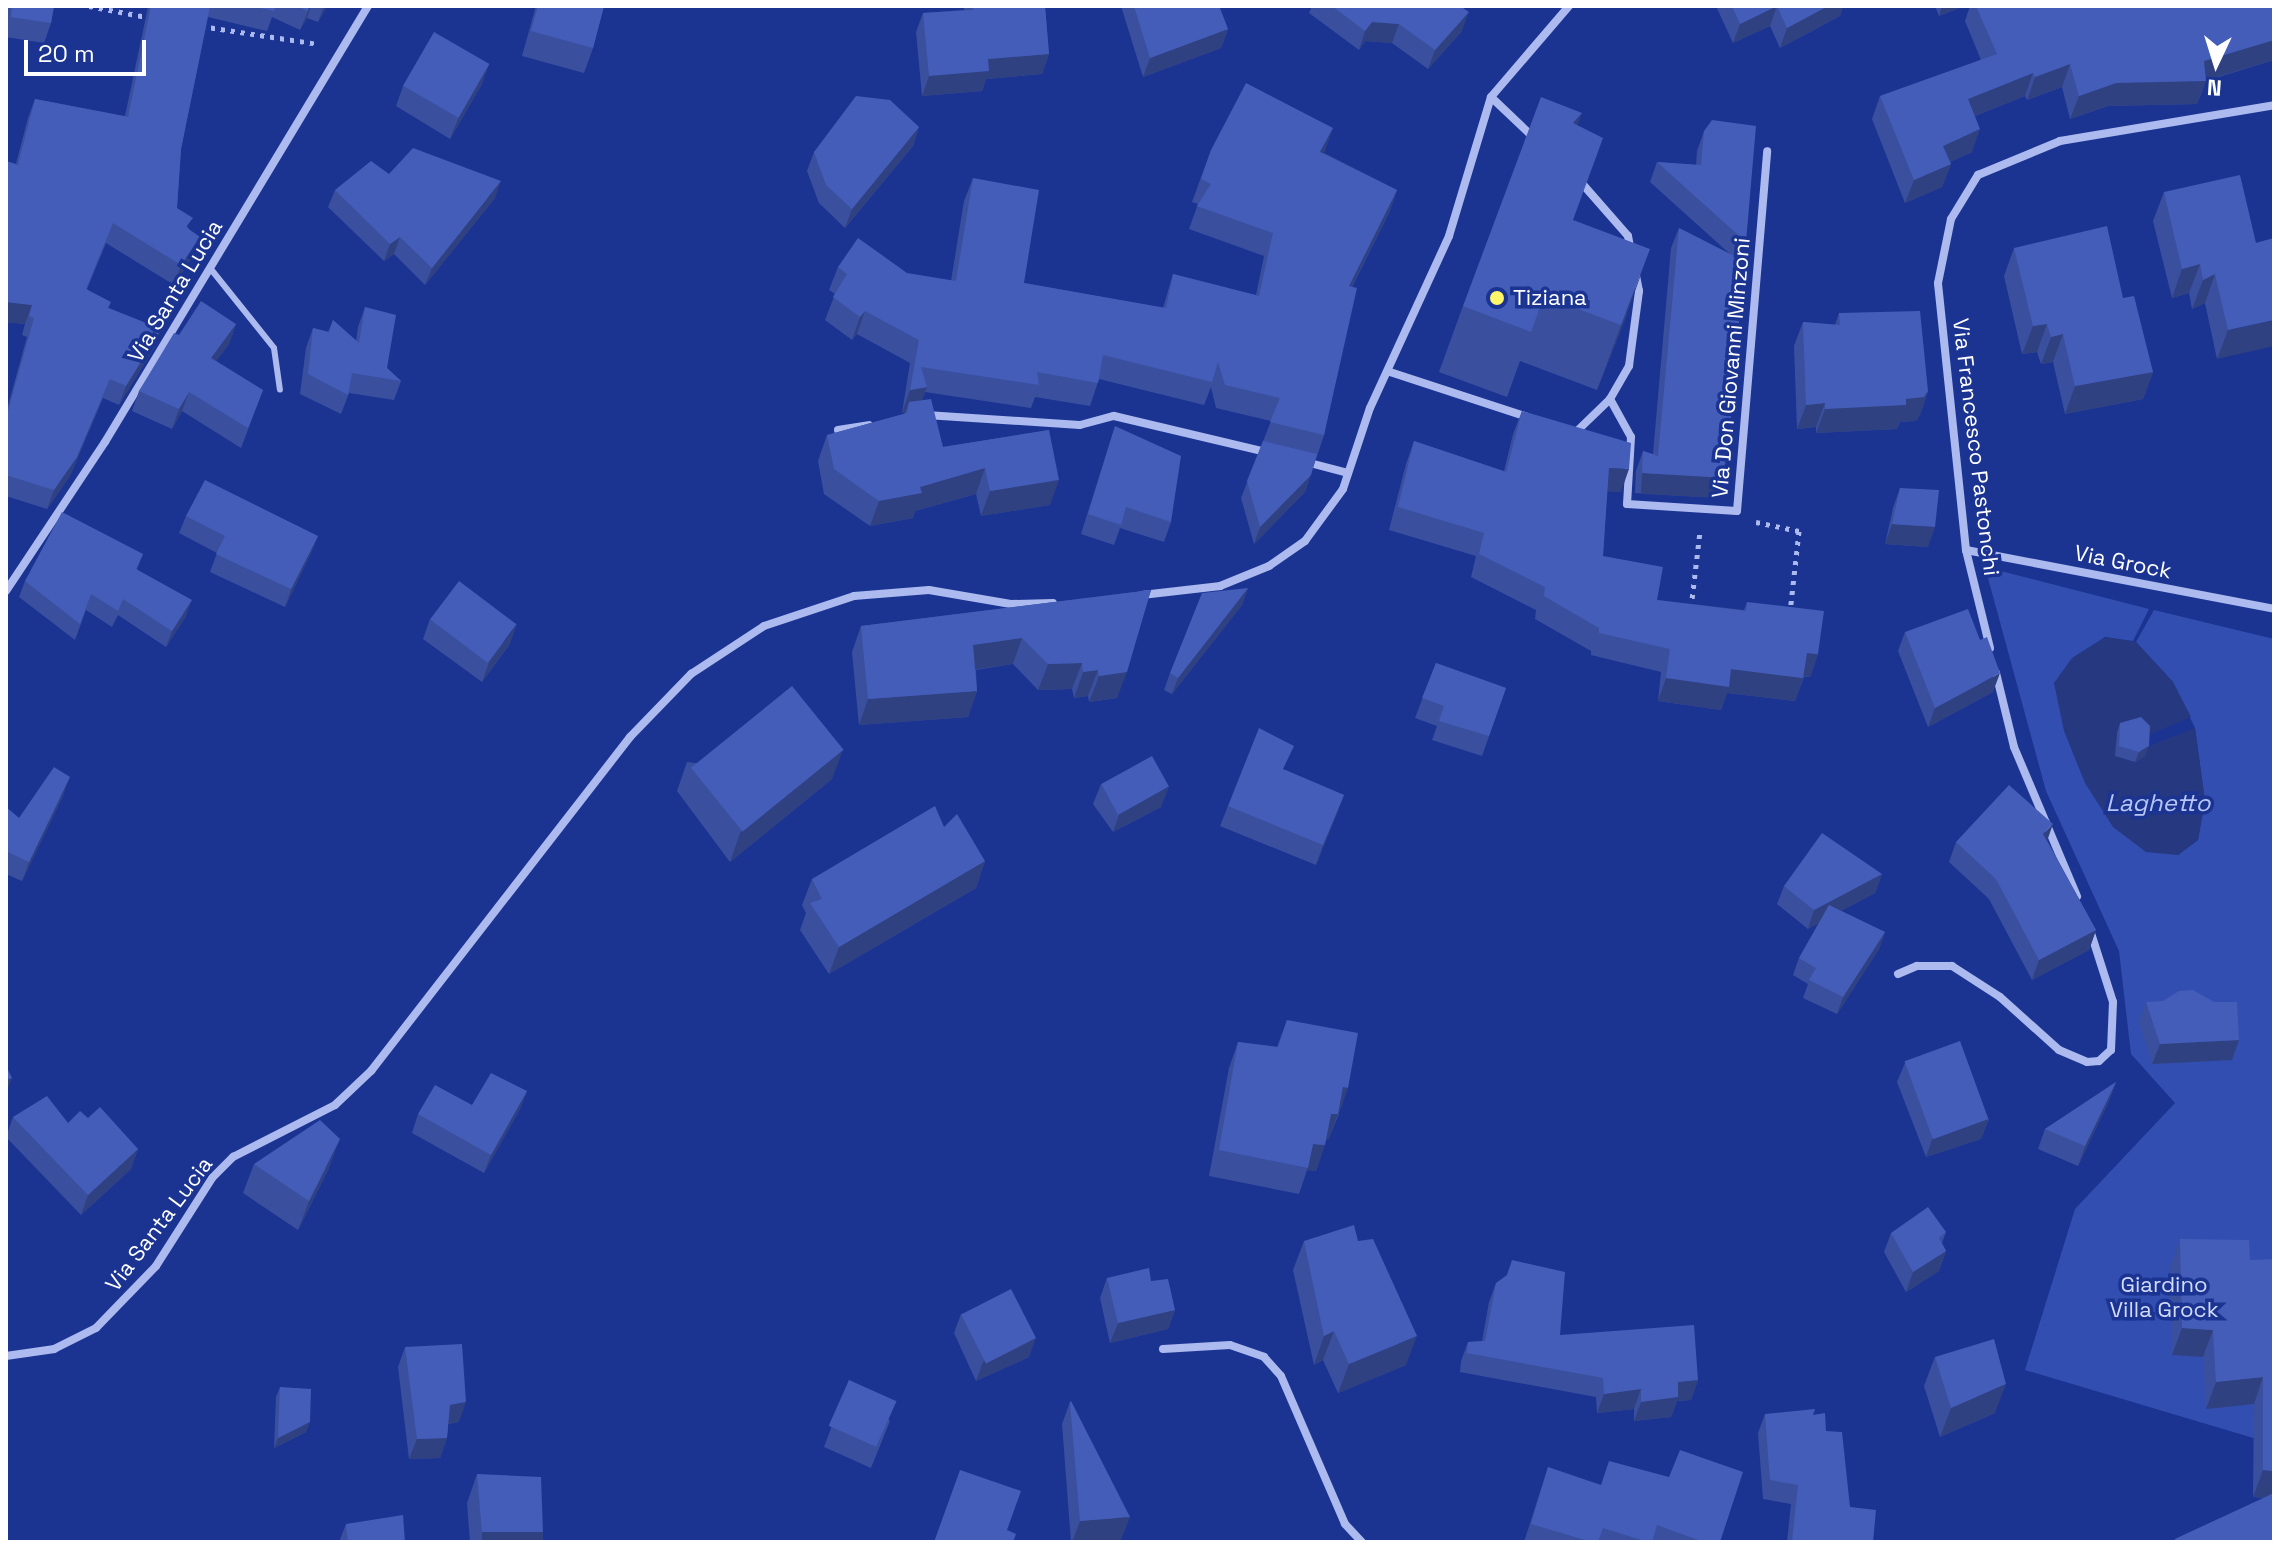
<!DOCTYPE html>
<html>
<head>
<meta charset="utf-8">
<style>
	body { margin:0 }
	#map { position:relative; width:2280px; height:1548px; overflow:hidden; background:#1b3492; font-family:"Space Grotesk",sans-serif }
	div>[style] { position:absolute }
	.green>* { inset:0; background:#324eb1 }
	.water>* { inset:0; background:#263880 }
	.path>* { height:5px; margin-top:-2.5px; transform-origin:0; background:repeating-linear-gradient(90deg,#acbaef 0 4px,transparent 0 10px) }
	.service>* { height:6px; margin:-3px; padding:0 3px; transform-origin:3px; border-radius:3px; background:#acbaef }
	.minor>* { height:8px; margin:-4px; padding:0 4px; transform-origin:4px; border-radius:4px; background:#acbaef }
	.wall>* { inset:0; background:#3a509f }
	.shaded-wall>* { inset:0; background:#304182; transform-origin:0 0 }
	.building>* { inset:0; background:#445db9; transform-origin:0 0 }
	.dots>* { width:22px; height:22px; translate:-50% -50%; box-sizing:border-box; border:4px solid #1b3492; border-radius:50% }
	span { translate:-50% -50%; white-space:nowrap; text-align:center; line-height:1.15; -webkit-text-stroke:7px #1b3492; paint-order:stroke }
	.street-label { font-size:22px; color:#fff }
	.poi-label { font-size:22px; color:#fff }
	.left { translate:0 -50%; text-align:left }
	.park-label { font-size:22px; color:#d2dbfa }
	.water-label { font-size:24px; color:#b8c6f6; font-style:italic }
	.frame { position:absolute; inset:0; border:8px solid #fff; pointer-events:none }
	.north { position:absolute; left:2176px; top:24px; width:80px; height:80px; -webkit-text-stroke:6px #1b3492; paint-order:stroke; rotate:184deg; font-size:22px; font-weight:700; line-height:32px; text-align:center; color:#fff }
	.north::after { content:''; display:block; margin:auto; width:28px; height:36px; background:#fff; clip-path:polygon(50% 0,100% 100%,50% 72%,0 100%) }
	.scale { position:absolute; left:24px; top:40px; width:122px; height:36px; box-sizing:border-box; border:4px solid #fff; border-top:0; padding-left:10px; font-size:24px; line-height:28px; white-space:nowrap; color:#fff; -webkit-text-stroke:6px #1b3492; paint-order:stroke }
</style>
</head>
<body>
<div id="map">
	<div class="green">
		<i style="clip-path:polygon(1985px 567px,2149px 609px,2133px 641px,2105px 637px,2054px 684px,2178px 855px,2198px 840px,2205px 801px,2195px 728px,2173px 682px,2136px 642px,2154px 610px,2274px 639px,2274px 1437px,2260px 1440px,2025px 1370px,2075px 1209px,2175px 1103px,2131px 1054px,2119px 951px,2046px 791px)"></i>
	</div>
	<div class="water">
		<i style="clip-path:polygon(2105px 637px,2136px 642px,2173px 682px,2191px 717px,2146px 736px,2117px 733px,2115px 756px,2135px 762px,2149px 746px,2195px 728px,2205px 801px,2198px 839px,2178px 855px,2146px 852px,2113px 827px,2085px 783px,2064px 731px,2054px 683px,2072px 658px)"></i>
	</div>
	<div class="path">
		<i style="left:89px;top:6px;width:64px;rotate:10.8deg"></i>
		<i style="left:201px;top:26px;width:118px;rotate:8.7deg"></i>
		<i style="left:1756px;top:522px;width:44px;rotate:11.8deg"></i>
		<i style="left:1799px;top:531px;width:82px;rotate:96.3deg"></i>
		<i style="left:1691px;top:608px;width:78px;rotate:-83.3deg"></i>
	</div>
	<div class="service">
		<i style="left:210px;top:268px;width:102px;rotate:51.3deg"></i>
		<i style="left:274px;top:348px;width:42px;rotate:81.9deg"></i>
	</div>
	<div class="minor">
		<i style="left:1491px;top:97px;width:59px;rotate:43.6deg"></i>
		<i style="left:1579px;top:180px;width:74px;rotate:48.8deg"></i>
		<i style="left:1628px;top:236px;width:15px;rotate:79deg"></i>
		<i style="left:1390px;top:372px;width:145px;rotate:18.1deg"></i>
		<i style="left:1610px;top:399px;width:43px;rotate:61.1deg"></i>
		<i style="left:1631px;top:437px;width:67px;rotate:93.4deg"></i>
		<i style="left:1627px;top:504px;width:110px;rotate:3.6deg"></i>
		<i style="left:1737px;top:511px;width:361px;rotate:-85.2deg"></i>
		<i style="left:926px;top:415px;width:154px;rotate:3.7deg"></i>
		<i style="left:1080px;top:425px;width:35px;rotate:-15deg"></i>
		<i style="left:1114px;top:416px;width:160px;rotate:13.3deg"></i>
		<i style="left:838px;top:430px;width:31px;rotate:-9deg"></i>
		<i style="left:1576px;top:432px;width:47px;rotate:-44.1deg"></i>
		<i style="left:1610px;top:399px;width:38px;rotate:-60deg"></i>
		<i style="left:1629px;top:366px;width:76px;rotate:-82.4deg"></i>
		<i style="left:1639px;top:291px;width:15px;rotate:-101deg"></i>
		<i style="left:1306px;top:462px;width:43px;rotate:14.7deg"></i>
		<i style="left:1966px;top:550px;width:314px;rotate:10.8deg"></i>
		<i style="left:6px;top:591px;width:179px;rotate:-56.4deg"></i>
		<i style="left:105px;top:442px;width:509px;rotate:-58.9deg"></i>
		<i style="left:1142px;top:595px;width:79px;rotate:-6.6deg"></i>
		<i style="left:1220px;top:586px;width:53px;rotate:-22.2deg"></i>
		<i style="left:1269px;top:566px;width:44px;rotate:-34.8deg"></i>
		<i style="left:1305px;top:541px;width:64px;rotate:-53.8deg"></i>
		<i style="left:1343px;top:489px;width:85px;rotate:-71.6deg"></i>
		<i style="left:1370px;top:408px;width:189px;rotate:-65.3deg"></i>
		<i style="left:1449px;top:236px;width:145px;rotate:-73.2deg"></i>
		<i style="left:1491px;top:97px;width:120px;rotate:-49.4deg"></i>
		<i style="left:1990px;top:648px;width:101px;rotate:-103.8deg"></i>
		<i style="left:1966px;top:550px;width:268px;rotate:-96deg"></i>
		<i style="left:1938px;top:283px;width:65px;rotate:-78.5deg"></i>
		<i style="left:1951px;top:219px;width:52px;rotate:-58.5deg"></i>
		<i style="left:1978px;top:175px;width:89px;rotate:-22.5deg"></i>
		<i style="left:2060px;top:141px;width:217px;rotate:-9.5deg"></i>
		<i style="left:1996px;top:673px;width:76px;rotate:76.3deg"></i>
		<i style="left:2014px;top:747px;width:162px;rotate:67.1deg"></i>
		<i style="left:1898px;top:974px;width:21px;rotate:-23deg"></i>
		<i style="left:1917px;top:966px;width:35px"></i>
		<i style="left:1952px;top:966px;width:57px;rotate:32.9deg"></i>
		<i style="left:2000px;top:997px;width:79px;rotate:41.9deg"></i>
		<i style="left:2059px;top:1050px;width:30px;rotate:23deg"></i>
		<i style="left:2087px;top:1062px;width:12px;rotate:-5deg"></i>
		<i style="left:2099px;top:1061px;width:16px;rotate:-43deg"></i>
		<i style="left:2111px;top:1050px;width:48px;rotate:-87.6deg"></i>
		<i style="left:2113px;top:1002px;width:79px;rotate:-107.7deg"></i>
		<i style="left:1163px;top:1349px;width:67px;rotate:-3.4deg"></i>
		<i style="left:1230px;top:1345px;width:36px;rotate:19deg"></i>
		<i style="left:1264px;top:1357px;width:25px;rotate:48deg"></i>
		<i style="left:1281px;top:1376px;width:161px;rotate:66.6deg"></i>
		<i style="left:1345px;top:1524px;width:25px;rotate:47deg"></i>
		<i style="left:6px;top:1356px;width:49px;rotate:-8.3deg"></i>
		<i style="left:54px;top:1349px;width:47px;rotate:-26.6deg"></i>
		<i style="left:96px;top:1328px;width:86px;rotate:-45.9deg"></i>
		<i style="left:156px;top:1266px;width:104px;rotate:-57.5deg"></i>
		<i style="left:212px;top:1178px;width:30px;rotate:-45deg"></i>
		<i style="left:233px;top:1157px;width:114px;rotate:-27deg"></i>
		<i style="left:335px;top:1105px;width:50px;rotate:-43.4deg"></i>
		<i style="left:371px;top:1071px;width:423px;rotate:-52.2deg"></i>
		<i style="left:630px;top:737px;width:88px;rotate:-45.9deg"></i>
		<i style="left:691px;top:674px;width:87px;rotate:-33.3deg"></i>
		<i style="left:764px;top:626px;width:95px;rotate:-18.4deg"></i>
		<i style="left:854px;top:596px;width:75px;rotate:-4.6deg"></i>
		<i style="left:929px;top:590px;width:83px;rotate:9.7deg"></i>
		<i style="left:1011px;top:604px;width:42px;rotate:-1.4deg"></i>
	</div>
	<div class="wall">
		<i style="clip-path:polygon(7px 6px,54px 6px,51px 23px,44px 43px,6px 37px)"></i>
		<i style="clip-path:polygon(144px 6px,327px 6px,318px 22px,307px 18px,300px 30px,272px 17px,267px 31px,208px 17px,181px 149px,177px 208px,189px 229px,193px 256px,174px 285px,106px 243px,87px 289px,109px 308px,161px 329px,154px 348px,119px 405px,103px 398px,70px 476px,47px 509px,6px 496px,6px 413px,27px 337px,22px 335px,25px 324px,6px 322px,6px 161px,16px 164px,28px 118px,35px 99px,125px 116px,148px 7px)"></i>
		<i style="clip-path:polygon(536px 6px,604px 6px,593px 48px,584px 73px,522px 56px)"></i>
		<i style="clip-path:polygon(964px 6px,1045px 6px,1049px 54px,1042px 74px,986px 79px,982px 91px,922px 96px,916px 32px,923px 13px,964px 10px)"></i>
		<i style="clip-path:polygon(1121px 6px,1219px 6px,1228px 29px,1221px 48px,1143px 77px)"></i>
		<i style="clip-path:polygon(1312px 6px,1460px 6px,1462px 31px,1428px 69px,1392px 43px,1365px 41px,1359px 50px,1309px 13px)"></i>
		<i style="clip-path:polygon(1716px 6px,1843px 6px,1840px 16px,1780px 48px,1770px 26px,1733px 43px)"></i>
		<i style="clip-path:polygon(1935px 6px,1964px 6px,1939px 16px)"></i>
		<i style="clip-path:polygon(1970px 6px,2274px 6px,2274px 60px,2206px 81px,2197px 104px,2108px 106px,2070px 119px,2062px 87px,2027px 100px,2025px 96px,1975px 116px,1972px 152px,1950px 162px,1951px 164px,1942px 187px,1905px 203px,1872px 119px,1880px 96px,1981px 60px,1965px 21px)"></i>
		<i style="clip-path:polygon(482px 84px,450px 139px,396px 106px,403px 86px)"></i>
		<i style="clip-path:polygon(1578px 125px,1573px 220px,1627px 314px,1597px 390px,1520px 361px,1507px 397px,1439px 372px,1463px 306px)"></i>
		<i style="clip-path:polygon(919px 127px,913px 146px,845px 228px,819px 203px,807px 171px,814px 152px)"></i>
		<i style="clip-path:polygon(1704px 131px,1746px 242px,1740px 259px,1726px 478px,1719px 498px,1635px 493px,1636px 471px,1643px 451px,1653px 454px,1671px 248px,1679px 228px,1730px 254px,1650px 182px,1657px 162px,1696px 165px,1697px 151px)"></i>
		<i style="clip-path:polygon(1211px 150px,1324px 153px,1397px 190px,1389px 213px,1352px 287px,1324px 435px,1305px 492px,1254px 544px,1241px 498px,1271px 421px,1216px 408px,1211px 387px,1204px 405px,1099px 379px,1090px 406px,1035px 397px,1031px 408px,925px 392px,922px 400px,943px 447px,1049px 430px,1050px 505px,981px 516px,976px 494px,915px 511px,913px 518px,870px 526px,824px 494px,818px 461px,827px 435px,904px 414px,905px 413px,902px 413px,910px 363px,857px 334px,852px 340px,825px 320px,835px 294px,829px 290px,838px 267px,951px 281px,964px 201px,973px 178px,1024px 283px,1163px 308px,1173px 274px,1256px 295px,1264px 256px,1189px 229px,1198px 204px,1192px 202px)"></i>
		<i style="clip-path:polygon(335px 190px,495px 198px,425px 285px,394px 254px,384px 261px,328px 207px)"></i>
		<i style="clip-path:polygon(2164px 192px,2256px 243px,2274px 238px,2217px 359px,2205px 303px,2192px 309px,2189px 293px,2172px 298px,2153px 221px)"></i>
		<i style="clip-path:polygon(2014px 248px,2123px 298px,2153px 372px,2143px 399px,2065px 414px,2053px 362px,2041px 364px,2037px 352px,2022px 354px,2004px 276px)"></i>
		<i style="clip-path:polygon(365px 307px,387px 368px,401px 381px,394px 400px,349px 393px,341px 414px,300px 394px,306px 348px,313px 328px,328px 332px,333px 320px,356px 341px,358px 327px)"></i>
		<i style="clip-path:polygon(1839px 313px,1928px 391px,1920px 415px,1916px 421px,1900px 422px,1897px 429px,1816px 433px,1816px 427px,1797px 429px,1794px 346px,1803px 322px,1835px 325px)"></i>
		<i style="clip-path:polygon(236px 324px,229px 344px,216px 361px,263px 390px,241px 448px,182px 411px,172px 429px,132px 411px,139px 391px,179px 335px)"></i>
		<i style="clip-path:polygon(1522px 411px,1621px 492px,1607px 491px,1603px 556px,1657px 600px,1744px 610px,1747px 602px,1818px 654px,1810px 677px,1804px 677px,1795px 701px,1727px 693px,1721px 710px,1658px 701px,1661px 672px,1591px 655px,1591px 651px,1535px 619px,1536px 610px,1471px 577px,1476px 556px,1389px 530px,1406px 464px,1414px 441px,1504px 471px,1513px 434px)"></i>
		<i style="clip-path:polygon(1115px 426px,1171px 522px,1164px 542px,1120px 528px,1114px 545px,1081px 534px)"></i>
		<i style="clip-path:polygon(1900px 488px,1928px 547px,1885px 544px,1893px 508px)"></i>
		<i style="clip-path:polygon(186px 516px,318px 536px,311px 553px,285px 607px,210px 572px,217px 553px,179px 533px)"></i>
		<i style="clip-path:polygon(143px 554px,137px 569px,186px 616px,166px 647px,118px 615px,112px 627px,86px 610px,75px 640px,19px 597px,25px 581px)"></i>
		<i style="clip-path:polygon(1248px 588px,1242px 605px,1172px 694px,1164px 690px,1170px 673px)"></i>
		<i style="clip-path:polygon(1151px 590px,1117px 698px,1089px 702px,1088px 696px,1074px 698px,1072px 689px,1038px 690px,1013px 664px,976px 670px,977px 691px,968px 717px,859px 725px,852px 652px,861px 626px)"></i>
		<i style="clip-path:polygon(430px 619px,510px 644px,482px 682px,423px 639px)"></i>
		<i style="clip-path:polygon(1905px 632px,1993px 692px,1928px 727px,1898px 651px)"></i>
		<i style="clip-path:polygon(1436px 663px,1506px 688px,1482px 756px,1432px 740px,1437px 726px,1415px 718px)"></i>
		<i style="clip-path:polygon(2120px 723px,2145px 756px,2135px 762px,2115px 756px,2117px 733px)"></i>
		<i style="clip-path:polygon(687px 762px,832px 779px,730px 862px,677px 791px)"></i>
		<i style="clip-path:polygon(1285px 770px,1344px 795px,1316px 865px,1220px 826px,1228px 806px)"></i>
		<i style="clip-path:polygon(1101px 784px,1161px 807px,1113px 832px,1093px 804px)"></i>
		<i style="clip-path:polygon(63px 796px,22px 881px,6px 874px,6px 807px,19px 818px)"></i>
		<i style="clip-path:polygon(2047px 840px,2096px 930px,2089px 950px,2032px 980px,1989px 899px,1949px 862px,1956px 842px)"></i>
		<i style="clip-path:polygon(985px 861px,976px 888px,829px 974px,800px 930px,806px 913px,802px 905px,812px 879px)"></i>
		<i style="clip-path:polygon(1882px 874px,1875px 893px,1841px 911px,1885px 932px,1879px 949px,1837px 1014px,1803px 998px,1808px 984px,1793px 975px,1799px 958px,1819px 923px,1808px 929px,1777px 904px,1784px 886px)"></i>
		<i style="clip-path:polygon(2146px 1002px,2239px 1040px,2232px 1060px,2152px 1064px,2139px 1022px)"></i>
		<i style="clip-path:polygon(1287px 1020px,1339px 1114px,1328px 1140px,1326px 1140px,1316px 1171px,1307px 1170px,1299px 1194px,1209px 1176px,1229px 1068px,1238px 1042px,1277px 1047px)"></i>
		<i style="clip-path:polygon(1905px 1063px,1989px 1119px,1981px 1139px,1926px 1157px,1897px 1082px)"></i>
		<i style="clip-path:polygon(2116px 1082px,2109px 1101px,2078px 1166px,2038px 1149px,2045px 1129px)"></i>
		<i style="clip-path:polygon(527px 1091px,520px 1109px,484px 1173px,412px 1133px,418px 1114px,472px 1105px)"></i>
		<i style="clip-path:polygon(13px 1117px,68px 1123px,88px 1118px,138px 1149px,131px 1169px,81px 1215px,6px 1137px)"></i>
		<i style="clip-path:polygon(254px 1164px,329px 1168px,298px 1230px,243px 1193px)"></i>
		<i style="clip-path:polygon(1946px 1232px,1942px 1243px,1946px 1251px,1939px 1271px,1906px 1292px,1884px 1252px,1891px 1233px)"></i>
		<i style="clip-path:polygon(2180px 1239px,2250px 1260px,2274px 1259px,2274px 1542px,2173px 1542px,2175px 1539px,2265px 1498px,2253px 1497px,2254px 1404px,2206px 1409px,2203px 1357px,2172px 1355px,2170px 1266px)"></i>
		<i style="clip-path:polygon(1304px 1241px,1358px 1241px,1406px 1365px,1338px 1393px,1323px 1360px,1314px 1365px,1293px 1270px)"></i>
		<i style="clip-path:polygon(1107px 1278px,1151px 1281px,1175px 1310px,1168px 1329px,1110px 1343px,1100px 1298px)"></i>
		<i style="clip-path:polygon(1496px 1283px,1560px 1335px,1698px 1380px,1691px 1400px,1677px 1401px,1671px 1417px,1634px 1421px,1634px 1409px,1597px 1413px,1596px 1397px,1460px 1372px,1461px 1361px,1468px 1342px,1482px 1341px,1489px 1302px)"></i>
		<i style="clip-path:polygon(961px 1314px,1029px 1357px,976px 1381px,954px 1333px)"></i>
		<i style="clip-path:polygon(405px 1347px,459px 1422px,448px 1424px,447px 1438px,440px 1458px,409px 1459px,398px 1367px)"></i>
		<i style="clip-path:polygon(1935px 1357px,1995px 1413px,1940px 1437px,1924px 1386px)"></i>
		<i style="clip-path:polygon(849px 1380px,890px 1421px,871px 1468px,824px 1447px)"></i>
		<i style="clip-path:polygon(280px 1387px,306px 1432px,274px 1448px,276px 1397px)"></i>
		<i style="clip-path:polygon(1070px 1402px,1121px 1540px,1071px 1542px,1062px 1424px)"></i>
		<i style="clip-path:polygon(1765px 1414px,1826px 1431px,1850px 1507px,1873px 1542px,1787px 1542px,1791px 1504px,1763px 1499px,1758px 1433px)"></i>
		<i style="clip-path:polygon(1548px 1467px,1720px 1542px,1524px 1542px)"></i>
		<i style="clip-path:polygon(477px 1474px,539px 1542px,470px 1542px,467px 1503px)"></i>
		<i style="clip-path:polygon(346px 1524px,405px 1542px,339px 1542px)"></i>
	</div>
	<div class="shaded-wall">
		<i style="clip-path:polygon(310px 6px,311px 6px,307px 18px,300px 30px)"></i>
		<i style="clip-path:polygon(324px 6px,327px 6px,318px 22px)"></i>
		<i style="clip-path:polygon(1777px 6px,1770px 26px,1733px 43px,1740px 24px)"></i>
		<i style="clip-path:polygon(1828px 6px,1843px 6px,1840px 16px,1780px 48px,1787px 28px)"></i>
		<i style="clip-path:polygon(1942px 6px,1964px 6px,1939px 16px)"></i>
		<i style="clip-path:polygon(1469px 12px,1462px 31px,1428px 69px,1435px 50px)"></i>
		<i style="clip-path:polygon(1372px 22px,1399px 24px,1392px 43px,1365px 41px,1359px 50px,1365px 31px)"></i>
		<i style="clip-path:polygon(1228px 29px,1221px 48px,1143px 77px,1150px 58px)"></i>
		<i style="clip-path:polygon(2274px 40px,2274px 60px,2203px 81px,2206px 81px,2197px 104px,2108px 106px,2070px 119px,2079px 96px,2116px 83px,2204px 61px)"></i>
		<i style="clip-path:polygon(1049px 54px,1042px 74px,986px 79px,982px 91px,922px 96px,929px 76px,988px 59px)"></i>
		<i style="clip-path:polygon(489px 64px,482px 84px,450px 139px,458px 119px)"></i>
		<i style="clip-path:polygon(2070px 64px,2062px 87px,2027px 100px,2035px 77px)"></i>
		<i style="clip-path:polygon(2033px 73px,2025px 96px,1959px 122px,1968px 99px)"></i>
		<i style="clip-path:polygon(1582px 113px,1558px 178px,1573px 123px)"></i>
		<i style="clip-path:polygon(919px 127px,913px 146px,845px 228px,852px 209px)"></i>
		<i style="clip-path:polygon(1333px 128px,1325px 151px,1312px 175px,1320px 152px)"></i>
		<i style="clip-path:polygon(1980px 129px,1972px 152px,1935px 169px,1943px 146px)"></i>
		<i style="clip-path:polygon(1951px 164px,1942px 187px,1905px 203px,1914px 180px)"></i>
		<i style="clip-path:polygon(501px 181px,495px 198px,425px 285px,432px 268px)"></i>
		<i style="clip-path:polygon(1397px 190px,1389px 213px,1340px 309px,1349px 286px)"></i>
		<i style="clip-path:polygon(200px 237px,193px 256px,174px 285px,181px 265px)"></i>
		<i style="clip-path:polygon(400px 237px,394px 254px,384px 261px,390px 244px)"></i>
		<i style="clip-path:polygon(1650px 249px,1627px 314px,1597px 390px,1621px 325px)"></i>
		<i style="clip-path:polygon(2200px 264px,2189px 293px,2172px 298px,2182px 269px)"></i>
		<i style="clip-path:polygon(2215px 274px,2205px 303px,2192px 309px,2203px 280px)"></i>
		<i style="clip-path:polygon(6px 302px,32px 305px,25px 324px,6px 322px)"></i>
		<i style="clip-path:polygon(865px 311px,857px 334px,852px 340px,860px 317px)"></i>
		<i style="clip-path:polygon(2274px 320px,2274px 346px,2217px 359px,2228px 330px)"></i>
		<i style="clip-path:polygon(236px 324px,229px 344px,204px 377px,211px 358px)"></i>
		<i style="clip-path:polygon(2047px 324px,2037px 352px,2022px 354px,2033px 326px)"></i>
		<i style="clip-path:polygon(161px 329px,154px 348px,119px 405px,126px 386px)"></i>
		<i style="clip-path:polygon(2063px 334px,2053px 362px,2041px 364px,2051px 337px)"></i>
		<i style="clip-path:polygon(2153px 372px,2143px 399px,2065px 414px,2075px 386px)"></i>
		<i style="clip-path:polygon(110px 379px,70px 476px,47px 509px,54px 490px)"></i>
		<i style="clip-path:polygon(927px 387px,918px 411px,909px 402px,905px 413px,902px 413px,910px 390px)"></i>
		<i style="clip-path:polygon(1928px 391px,1920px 415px,1916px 421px,1900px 422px,1897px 429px,1816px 433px,1825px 409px,1906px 399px)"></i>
		<i style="clip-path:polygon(189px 392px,182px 411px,172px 429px,179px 409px)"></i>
		<i style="clip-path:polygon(1825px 403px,1816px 427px,1797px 429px,1806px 405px)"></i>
		<i style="clip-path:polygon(985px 468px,976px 494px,915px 511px,913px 518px,870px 526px,879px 501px,920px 487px)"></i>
		<i style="clip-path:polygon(1609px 468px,1629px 469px,1621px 492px,1600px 491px)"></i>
		<i style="left:1642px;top:473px;width:84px;height:21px;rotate:3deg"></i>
		<i style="clip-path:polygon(1311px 475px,1305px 492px,1254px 544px,1260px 527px)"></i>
		<i style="clip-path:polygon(1059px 480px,1050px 505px,981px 516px,990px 491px)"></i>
		<i style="clip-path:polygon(1892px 524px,1935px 527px,1928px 547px,1885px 544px)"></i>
		<i style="clip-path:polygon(318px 536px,311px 553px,285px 607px,291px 589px)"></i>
		<i style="clip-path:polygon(1248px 588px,1242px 605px,1172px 694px,1178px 678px)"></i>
		<i style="clip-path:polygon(192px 600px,186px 616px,166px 647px,172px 631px)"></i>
		<i style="clip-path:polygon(517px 624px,510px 644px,482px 682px,489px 662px)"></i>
		<i style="clip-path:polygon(1022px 638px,1013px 664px,964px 671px,973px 645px)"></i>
		<i style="clip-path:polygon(1807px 653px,1818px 654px,1810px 677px,1798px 676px)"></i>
		<i style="clip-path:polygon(1082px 663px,1072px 689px,1038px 690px,1048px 664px)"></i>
		<i style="clip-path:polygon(1731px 669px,1803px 678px,1795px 701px,1727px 693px,1721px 710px,1658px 701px,1666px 678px)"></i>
		<i style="clip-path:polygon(1098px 670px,1088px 696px,1074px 698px,1083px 672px)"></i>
		<i style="clip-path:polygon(1127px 672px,1117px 698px,1089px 702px,1099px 676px)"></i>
		<i style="clip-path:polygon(2000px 673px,1993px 692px,1928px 727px,1935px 708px)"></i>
		<i style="clip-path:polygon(977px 691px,968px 717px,859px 725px,868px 699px)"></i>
		<i style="clip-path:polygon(2149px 746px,2145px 756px,2135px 762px,2139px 752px)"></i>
		<i style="clip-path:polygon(843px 750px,832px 779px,730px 862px,740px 833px)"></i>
		<i style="clip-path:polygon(70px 777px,63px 796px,22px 881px,29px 862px)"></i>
		<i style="clip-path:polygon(1169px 787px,1161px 807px,1113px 832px,1120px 812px)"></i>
		<i style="clip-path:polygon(1344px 795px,1337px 814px,1316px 865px,1323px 845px)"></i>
		<i style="clip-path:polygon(2053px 824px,2046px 844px,2043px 834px)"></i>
		<i style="clip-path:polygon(985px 861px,976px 888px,829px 974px,839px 947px)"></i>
		<i style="clip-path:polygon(1882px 874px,1875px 893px,1808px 929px,1814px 910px)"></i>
		<i style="clip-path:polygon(2096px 930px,2089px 950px,2032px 980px,2039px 960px)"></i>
		<i style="clip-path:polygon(1885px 932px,1879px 949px,1837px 1014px,1843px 997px)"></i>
		<i style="clip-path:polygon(2239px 1040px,2232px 1060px,2152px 1064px,2160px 1044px)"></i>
		<i style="clip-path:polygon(12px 1078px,6px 1093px,6px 1080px)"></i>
		<i style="clip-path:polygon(2116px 1082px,2109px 1101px,2078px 1166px,2085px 1146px)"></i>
		<i style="clip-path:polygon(1343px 1087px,1348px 1088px,1339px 1114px,1333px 1114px)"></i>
		<i style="clip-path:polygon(527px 1091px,520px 1109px,484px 1173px,491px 1155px)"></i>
		<i style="clip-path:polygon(1331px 1114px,1338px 1114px,1328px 1140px,1321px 1140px)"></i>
		<i style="clip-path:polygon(1989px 1119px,1981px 1139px,1926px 1157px,1933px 1137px)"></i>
		<i style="clip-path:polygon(340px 1139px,329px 1168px,298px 1230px,309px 1201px)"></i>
		<i style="clip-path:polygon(1313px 1144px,1325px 1145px,1316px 1171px,1307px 1170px)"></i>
		<i style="clip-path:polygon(138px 1149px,131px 1169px,81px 1215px,88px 1195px)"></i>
		<i style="clip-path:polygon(1946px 1251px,1939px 1271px,1906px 1292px,1913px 1272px)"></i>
		<i style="clip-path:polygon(1175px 1310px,1168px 1329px,1110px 1343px,1118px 1323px)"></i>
		<i style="clip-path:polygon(2182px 1328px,2213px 1330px,2203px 1357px,2172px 1355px)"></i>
		<i style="clip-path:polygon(1334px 1331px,1323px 1360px,1314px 1365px,1324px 1336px)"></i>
		<i style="clip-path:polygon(1417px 1336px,1406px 1365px,1338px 1393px,1349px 1364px)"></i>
		<i style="clip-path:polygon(1036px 1338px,1029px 1357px,976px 1381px,983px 1362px)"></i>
		<i style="clip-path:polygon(2263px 1377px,2254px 1404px,2206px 1409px,2216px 1382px)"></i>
		<i style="clip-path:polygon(1698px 1380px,1691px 1400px,1677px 1401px,1671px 1417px,1634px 1421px,1641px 1402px,1678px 1382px)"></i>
		<i style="clip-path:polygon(2006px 1384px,1995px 1413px,1940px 1437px,1951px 1408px)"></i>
		<i style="clip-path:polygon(1641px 1389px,1634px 1409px,1597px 1413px,1604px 1394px)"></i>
		<i style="clip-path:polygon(466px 1402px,459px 1422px,443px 1425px,450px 1405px)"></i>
		<i style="clip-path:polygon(310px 1422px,306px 1432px,274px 1448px,278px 1438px)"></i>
		<i style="clip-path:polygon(447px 1438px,440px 1458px,409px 1459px,417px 1439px)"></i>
		<i style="clip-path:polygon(2263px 1470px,2274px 1471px,2274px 1498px,2253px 1497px)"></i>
		<i style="clip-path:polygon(1130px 1517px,1121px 1540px,1072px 1542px,1080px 1521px)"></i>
		<i style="left:482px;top:1532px;width:61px;height:11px"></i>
	</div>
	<div class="building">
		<i style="clip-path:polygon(12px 6px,54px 6px,51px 23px,11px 17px)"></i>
		<i style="clip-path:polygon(151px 6px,210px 6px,181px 149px,177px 208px,193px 218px,186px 227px,200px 237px,181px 265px,113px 223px,86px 289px,111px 302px,108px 308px,161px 329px,126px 386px,110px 379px,77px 457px,54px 490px,6px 475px,6px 418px,34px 318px,29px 316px,32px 305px,6px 302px,6px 161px,18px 165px,35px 99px,128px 117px)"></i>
		<i style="clip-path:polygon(252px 6px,276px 6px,274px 11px)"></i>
		<i style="clip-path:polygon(297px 6px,310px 6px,307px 11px)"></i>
		<i style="clip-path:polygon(538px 6px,604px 6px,593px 48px,531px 31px)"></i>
		<i style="clip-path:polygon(972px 6px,1045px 6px,1049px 54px,988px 59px,989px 71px,929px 76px,923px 13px,973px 10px)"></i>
		<i style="clip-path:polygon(1134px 6px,1219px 6px,1228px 29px,1150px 58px)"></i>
		<i style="clip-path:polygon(1332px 6px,1460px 6px,1469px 12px,1435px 50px,1399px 24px,1372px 22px,1365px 31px)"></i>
		<i style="clip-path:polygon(1732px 6px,1828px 6px,1787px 28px,1777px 6px,1740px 24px)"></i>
		<i style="clip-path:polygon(1976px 6px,2274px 6px,2274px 40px,2204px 61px,2206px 81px,2116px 83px,2079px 96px,2070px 64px,2035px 77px,2033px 73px,1968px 99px,1980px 129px,1943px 146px,1951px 164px,1914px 180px,1880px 96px,1997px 54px)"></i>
		<i style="left:434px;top:32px;width:64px;height:62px;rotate:30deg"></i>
		<i style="clip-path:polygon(1246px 83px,1333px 128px,1320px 152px,1397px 190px,1349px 286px,1357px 288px,1324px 435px,1270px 422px,1280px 398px,1225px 385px,1218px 362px,1212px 382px,1103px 355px,1098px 383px,1037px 372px,1039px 385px,921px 367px,927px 387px,910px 390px,919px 340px,865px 311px,860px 317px,833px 297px,847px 274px,838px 267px,858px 238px,907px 273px,956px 281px,973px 178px,1039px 190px,1024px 283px,1166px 308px,1173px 274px,1259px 296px,1273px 233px,1197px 206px,1211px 184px,1201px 179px,1211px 150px)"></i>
		<i style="clip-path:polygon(856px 96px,890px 100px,919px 127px,852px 209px,826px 185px,814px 152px)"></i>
		<i style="clip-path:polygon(1541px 97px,1582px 113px,1573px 123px,1603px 138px,1573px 220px,1650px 249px,1621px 325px,1544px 296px,1531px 332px,1463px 306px)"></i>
		<i style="clip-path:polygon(1712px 120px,1756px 126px,1746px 242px,1657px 162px,1701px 165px,1704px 131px)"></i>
		<i style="clip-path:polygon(413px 148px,501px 181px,432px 268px,400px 237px,390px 244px,335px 190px,371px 161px,389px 174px)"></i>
		<i style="clip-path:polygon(2240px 175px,2256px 243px,2274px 238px,2274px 320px,2228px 330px,2215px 274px,2203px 280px,2200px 264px,2182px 269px,2164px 192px)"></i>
		<i style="clip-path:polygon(2107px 226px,2123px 298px,2134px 296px,2153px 372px,2075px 386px,2063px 334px,2051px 337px,2047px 324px,2033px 326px,2014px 248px)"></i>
		<i style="clip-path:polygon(1679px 228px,1744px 261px,1726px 478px,1642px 473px,1643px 451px,1658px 456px)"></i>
		<i style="clip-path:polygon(201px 301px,236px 324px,211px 358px,263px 390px,248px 428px,189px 392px,179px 409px,139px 391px,174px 333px,179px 335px)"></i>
		<i style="clip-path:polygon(365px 307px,396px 315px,387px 368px,401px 381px,352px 373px,348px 395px,308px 374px,313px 328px,329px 332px,333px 320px,359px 343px)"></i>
		<i style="clip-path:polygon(1920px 311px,1928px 391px,1924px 397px,1906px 399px,1906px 405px,1825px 409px,1825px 403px,1806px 405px,1803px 322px,1840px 325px,1839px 313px)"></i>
		<i style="clip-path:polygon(931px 399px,943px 447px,1049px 430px,1059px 480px,990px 491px,985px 468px,920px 487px,922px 493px,879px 501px,834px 469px,827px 435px,907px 413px,909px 402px)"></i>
		<i style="clip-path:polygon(1522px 411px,1631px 443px,1629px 469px,1609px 468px,1603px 556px,1663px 567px,1657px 600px,1746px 611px,1747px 602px,1824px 611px,1818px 654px,1807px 653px,1803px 678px,1731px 669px,1729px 687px,1666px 678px,1670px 649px,1599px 633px,1599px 628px,1544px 596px,1545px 587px,1479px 554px,1484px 533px,1398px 507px,1414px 441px,1506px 472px)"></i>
		<i style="clip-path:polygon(1115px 426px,1181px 456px,1171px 522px,1126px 507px,1121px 525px,1088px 514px)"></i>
		<i style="clip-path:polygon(1263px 441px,1317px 454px,1311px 475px,1260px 527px,1247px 481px)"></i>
		<i style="clip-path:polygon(205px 480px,318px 536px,291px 589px,216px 554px,225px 536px,186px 516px)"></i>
		<i style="clip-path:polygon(1900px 488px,1939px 490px,1935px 527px,1892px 524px)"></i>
		<i style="clip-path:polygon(62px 512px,143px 554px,136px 569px,192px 600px,172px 631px,123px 599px,118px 611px,91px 594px,80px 624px,25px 581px)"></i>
		<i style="left:459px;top:581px;width:72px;height:48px;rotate:37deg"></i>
		<i style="clip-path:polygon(1248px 588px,1178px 678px,1170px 673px,1202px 593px)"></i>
		<i style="clip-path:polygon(1151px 590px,1127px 672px,1099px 676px,1098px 670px,1083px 672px,1082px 663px,1048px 664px,1022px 638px,973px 645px,977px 691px,868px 699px,861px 626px)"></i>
		<i style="clip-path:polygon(1968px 609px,1980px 640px,1987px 637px,2000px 673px,1935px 708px,1905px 632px)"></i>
		<i style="clip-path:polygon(1436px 663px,1506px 688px,1489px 736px,1439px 721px,1444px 706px,1422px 698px)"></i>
		<i style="left:792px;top:686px;width:82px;height:130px;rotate:51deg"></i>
		<i style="clip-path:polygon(2141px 717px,2150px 726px,2149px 746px,2139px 752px,2119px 746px,2120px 723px)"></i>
		<i style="clip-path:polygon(1259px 728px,1294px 746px,1283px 769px,1344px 795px,1323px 845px,1228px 806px)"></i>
		<i style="left:1152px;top:756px;width:35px;height:58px;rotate:61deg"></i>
		<i style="clip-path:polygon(54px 767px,70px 777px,29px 862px,6px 851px,6px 807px,19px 818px)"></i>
		<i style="clip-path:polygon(2009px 785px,2053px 824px,2043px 834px,2096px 930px,2039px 960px,1996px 879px,1956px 842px)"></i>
		<i style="clip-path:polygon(935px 806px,944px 827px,957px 814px,985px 861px,839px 947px,810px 903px,822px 899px,812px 879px)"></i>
		<i style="clip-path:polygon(1822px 833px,1882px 874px,1814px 910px,1784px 886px)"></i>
		<i style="clip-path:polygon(1829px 905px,1885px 932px,1843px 997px,1809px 980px,1816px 968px,1799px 958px)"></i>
		<i style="clip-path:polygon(2193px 990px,2214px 1002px,2237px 1002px,2239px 1040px,2160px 1044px,2146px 1002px,2163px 1001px,2179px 991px)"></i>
		<i style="clip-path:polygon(1287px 1020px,1358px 1033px,1348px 1088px,1343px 1087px,1338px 1114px,1331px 1114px,1325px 1145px,1313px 1144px,1308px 1168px,1219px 1150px,1238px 1042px,1278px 1047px)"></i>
		<i style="left:1960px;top:1041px;width:83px;height:59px;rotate:70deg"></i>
		<i style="clip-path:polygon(6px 1066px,12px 1078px,6px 1080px)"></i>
		<i style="clip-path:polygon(491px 1073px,527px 1091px,491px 1155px,418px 1114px,435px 1085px,472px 1105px)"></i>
		<i style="clip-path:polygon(2116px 1082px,2085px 1146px,2045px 1129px)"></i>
		<i style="clip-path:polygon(47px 1096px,68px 1123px,80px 1111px,88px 1118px,100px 1107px,138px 1149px,88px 1195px,13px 1117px)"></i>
		<i style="clip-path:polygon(320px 1120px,340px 1139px,309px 1201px,254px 1164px)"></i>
		<i style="clip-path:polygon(1928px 1207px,1946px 1232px,1939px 1238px,1946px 1251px,1913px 1272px,1891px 1233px)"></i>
		<i style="clip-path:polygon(1354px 1225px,1358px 1241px,1373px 1239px,1417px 1336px,1349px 1364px,1334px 1331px,1324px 1336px,1304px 1241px)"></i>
		<i style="clip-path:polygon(2180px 1239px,2249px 1240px,2250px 1260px,2274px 1259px,2274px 1471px,2263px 1470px,2263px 1377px,2216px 1382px,2213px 1330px,2182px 1328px)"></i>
		<i style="clip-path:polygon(1512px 1260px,1565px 1272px,1560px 1335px,1694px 1325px,1698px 1380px,1678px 1382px,1678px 1397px,1641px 1402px,1641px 1389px,1604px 1394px,1603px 1378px,1467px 1353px,1468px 1342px,1485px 1341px,1496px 1283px,1507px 1275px)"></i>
		<i style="clip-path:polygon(1149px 1268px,1151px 1281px,1168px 1279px,1175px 1310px,1118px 1323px,1107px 1278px)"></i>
		<i style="left:1011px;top:1289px;width:55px;height:56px;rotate:63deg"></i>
		<i style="clip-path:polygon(1994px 1339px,2006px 1384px,1951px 1408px,1935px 1357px)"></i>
		<i style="clip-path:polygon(462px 1344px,466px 1402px,450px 1405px,447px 1438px,417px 1439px,405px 1347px)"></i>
		<i style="left:849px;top:1380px;width:52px;height:50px;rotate:24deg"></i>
		<i style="clip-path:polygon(280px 1387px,311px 1389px,310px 1422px,278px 1438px)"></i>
		<i style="clip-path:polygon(1071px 1401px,1130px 1517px,1080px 1521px,1070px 1402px)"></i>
		<i style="clip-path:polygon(1815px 1409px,1813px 1415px,1825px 1413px,1826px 1431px,1842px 1432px,1850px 1507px,1876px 1510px,1873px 1542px,1792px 1542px,1798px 1485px,1770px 1480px,1765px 1414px)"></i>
		<i style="clip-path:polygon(1680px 1450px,1743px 1472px,1720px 1542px,1704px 1542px,1657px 1525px,1652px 1542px,1648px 1542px,1603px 1528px,1598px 1542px,1592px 1542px,1531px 1524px,1548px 1467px,1601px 1485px,1609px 1461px,1669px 1477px)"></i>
		<i style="clip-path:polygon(960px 1470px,1021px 1491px,1007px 1530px,1016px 1534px,1013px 1542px,934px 1542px)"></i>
		<i style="clip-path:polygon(477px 1474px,541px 1477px,543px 1532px,482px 1532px)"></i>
		<i style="clip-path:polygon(2274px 1493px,2274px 1542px,2176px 1542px,2175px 1539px)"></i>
		<i style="clip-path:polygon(403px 1515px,405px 1542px,348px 1542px,346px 1524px)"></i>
	</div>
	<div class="dots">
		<i style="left:1497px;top:298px;background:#fff669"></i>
	</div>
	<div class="street-label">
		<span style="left:175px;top:291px;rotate:-59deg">Via Santa Lucia</span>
		<span style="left:1731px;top:368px;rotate:-85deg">Via Don Giovanni Minzoni</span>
		<span style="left:1976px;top:447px;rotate:83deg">Via Francesco Pastonchi</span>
		<span style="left:2123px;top:562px;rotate:11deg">Via Grock</span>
		<span style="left:159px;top:1224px;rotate:-53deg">Via Santa Lucia</span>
	</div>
	<div class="poi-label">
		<span class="left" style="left:1513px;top:298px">Tiziana</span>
	</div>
	<div class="park-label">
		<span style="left:2164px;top:1297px">Giardino<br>Villa Grock</span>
	</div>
	<div class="water-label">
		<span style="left:2158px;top:803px">Laghetto</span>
	</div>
	<div class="frame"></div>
	<div class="north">N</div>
	<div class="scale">20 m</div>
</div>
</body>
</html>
